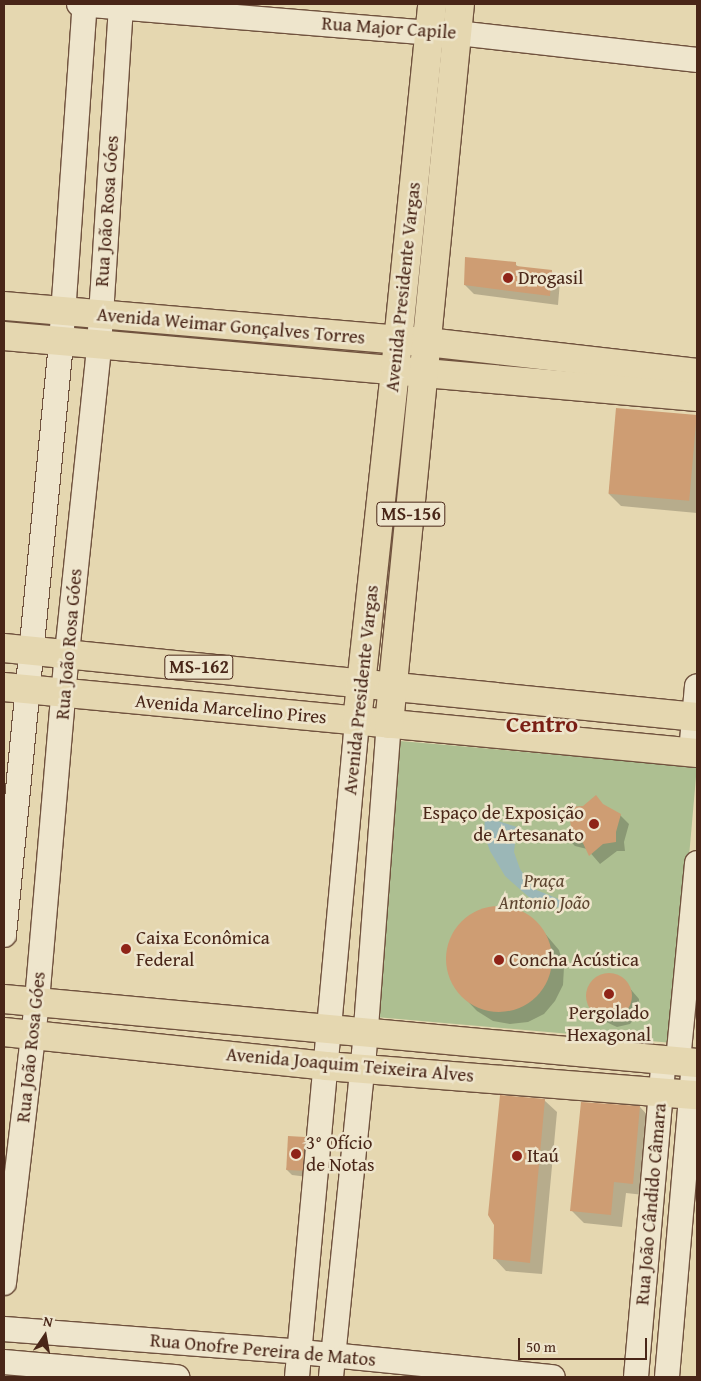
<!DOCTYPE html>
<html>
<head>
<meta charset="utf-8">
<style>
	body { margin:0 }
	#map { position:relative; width:701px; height:1381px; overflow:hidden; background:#e5d7b0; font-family:"Gentium Book Plus",serif }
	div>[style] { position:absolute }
	.green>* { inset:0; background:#adbf91; transform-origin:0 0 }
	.water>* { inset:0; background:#9bb7b7 }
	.shadow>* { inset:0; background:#0003 }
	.building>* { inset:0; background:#ce9d73; transform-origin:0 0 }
	.round { border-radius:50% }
	.roads { filter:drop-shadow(1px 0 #70523e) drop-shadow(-1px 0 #70523e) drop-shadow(0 1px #70523e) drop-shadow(0 -1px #70523e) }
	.minor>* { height:24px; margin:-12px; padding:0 12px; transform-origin:12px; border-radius:12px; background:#eee5cc }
	.major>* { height:28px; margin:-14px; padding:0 14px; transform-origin:14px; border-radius:14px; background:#e5d7b0 }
	.dots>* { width:14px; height:14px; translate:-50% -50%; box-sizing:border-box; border:2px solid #eee5cc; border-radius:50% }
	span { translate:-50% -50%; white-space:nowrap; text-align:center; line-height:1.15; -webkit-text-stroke:5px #eee5cc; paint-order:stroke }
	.shield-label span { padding:1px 4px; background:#eee5cc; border:1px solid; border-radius:4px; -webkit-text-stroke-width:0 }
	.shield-label { font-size:18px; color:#492618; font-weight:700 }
	.street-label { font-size:19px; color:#492618 }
	.poi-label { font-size:19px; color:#492618 }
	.left { translate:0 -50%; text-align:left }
	.right { translate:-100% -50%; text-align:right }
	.park-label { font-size:19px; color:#5d4530; font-style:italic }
	.district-label { font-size:24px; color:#7a1f14; font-weight:700 }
	.frame { position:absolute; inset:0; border:5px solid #492618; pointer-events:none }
	.north { position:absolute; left:20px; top:1311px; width:50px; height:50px; -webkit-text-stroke:4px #eee5cc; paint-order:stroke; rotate:12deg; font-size:14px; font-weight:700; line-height:20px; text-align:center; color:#492618 }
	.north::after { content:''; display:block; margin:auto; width:18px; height:22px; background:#492618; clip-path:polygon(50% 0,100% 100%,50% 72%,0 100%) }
	.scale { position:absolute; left:518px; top:1338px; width:129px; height:22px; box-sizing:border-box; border:2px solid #492618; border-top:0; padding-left:6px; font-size:15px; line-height:18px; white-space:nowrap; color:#492618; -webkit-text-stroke:4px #eee5cc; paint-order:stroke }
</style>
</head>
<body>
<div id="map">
	<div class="green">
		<i style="left:400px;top:741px;width:298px;height:277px;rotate:5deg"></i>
	</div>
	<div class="water">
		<i style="clip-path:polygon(485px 817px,517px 827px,514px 852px,520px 869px,534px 889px,561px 900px,560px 908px,531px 899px,505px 876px,490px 851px,484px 834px)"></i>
	</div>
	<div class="shadow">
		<i style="clip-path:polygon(515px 264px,520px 268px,551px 271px,560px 281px,558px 305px,474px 294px,465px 285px)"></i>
		<i style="clip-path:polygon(617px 409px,697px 416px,697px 513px,621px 506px,609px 494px)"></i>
		<i style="clip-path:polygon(606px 807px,620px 815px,629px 824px,624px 842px,625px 851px,617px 851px,600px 864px,587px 849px,575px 846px,566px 837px)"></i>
		<i style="clip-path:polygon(504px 908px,521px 912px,536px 923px,559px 950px,564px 967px,563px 985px,555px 1001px,544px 1014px,528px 1022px,510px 1024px,493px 1021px,477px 1011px,456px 989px,447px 966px,447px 953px,456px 930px,464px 920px,486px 909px)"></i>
		<i style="clip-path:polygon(606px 974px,621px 978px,639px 999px,639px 1013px,630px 1024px,617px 1027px,604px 1021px,595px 1012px,588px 1000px,589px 986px,600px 976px)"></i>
		<i style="clip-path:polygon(544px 1100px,557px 1112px,542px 1274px,506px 1271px,494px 1258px)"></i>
		<i style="clip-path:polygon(640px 1107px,652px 1120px,644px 1195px,626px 1193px,622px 1227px,584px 1223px,572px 1211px)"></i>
		<i style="clip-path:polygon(305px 1138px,311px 1144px,308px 1177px,292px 1175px,286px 1169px)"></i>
	</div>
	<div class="building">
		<i style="clip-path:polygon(465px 257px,516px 262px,516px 266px,552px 270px,550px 296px,464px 285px)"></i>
		<i style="left:616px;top:408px;width:81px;height:86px;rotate:5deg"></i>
		<i style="clip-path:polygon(596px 795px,603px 804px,621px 814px,616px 832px,616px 842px,603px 844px,589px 856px,582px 841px,564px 837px,571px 827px,568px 807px,583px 806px)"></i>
		<i class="round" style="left:446px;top:906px;width:106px;height:106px"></i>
		<i class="round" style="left:586px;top:973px;width:46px;height:46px"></i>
		<i style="clip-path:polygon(500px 1095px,545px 1099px,530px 1263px,493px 1259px,494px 1225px,488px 1215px)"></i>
		<i style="clip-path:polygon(581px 1102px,640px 1106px,633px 1184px,614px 1182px,611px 1215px,570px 1211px)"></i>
		<i style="left:288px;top:1136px;width:17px;height:34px;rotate:3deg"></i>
	</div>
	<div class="roads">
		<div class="minor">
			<i style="left:79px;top:4px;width:352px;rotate:4.7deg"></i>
			<i style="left:430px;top:33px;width:27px"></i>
			<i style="left:457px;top:33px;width:242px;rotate:6.4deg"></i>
			<i style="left:691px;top:752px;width:66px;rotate:-84.8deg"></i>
			<i style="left:4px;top:935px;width:595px;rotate:-84.5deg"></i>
			<i style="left:61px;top:343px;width:340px;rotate:-86deg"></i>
			<i style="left:678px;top:1061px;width:199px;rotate:-84.5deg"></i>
			<i style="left:4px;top:1283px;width:284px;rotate:-83.3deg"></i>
			<i style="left:37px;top:1001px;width:349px;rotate:-85.1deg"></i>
			<i style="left:67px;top:653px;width:309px;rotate:-84deg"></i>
			<i style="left:99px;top:346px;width:343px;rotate:-86.3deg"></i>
			<i style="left:4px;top:1329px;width:298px;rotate:4.4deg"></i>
			<i style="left:301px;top:1352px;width:253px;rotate:5.7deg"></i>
			<i style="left:4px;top:1362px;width:174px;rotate:5deg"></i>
			<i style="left:297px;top:1377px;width:659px;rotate:-84.77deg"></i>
			<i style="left:331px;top:1377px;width:325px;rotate:-84.2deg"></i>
			<i style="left:364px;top:1054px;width:331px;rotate:-85.7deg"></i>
			<i style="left:636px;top:1377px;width:318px;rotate:-85deg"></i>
			<i style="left:667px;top:1377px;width:316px;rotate:-85.1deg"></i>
		</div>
		<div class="major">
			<i style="left:4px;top:306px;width:425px;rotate:4.9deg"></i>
			<i style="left:427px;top:342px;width:272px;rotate:6.5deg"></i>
			<i style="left:4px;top:336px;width:696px;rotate:5.03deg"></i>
			<i style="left:4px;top:648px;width:696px;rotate:5.69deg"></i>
			<i style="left:4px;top:687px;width:696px;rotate:5.44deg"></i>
			<i style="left:357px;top:721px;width:352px;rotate:-83.8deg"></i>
			<i style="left:395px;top:371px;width:369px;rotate:-84.2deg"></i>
			<i style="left:389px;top:724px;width:723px;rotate:-84.37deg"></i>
			<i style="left:4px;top:999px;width:696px;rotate:5.28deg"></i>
			<i style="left:4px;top:1032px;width:324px;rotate:6deg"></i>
			<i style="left:326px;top:1066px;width:372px;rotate:4.5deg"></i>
		</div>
	</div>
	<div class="dots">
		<i style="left:508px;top:278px;background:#8f2418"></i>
		<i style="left:594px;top:824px;background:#8f2418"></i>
		<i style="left:126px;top:949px;background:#8f2418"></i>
		<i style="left:499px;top:960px;background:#8f2418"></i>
		<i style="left:609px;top:994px;background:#8f2418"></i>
		<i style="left:296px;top:1154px;background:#8f2418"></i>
		<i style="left:517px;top:1156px;background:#8f2418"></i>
	</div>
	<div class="shield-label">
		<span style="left:411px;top:514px">MS-156</span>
		<span style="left:199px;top:667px">MS-162</span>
	</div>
	<div class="street-label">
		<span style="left:389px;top:28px;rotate:4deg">Rua Major Capile</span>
		<span style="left:107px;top:211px;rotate:-86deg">Rua João Rosa Góes</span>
		<span style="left:403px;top:287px;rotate:-84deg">Avenida Presidente Vargas</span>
		<span style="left:231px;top:326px;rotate:5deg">Avenida Weimar Gonçalves Torres</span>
		<span style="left:69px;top:644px;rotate:-85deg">Rua João Rosa Góes</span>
		<span style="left:361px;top:690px;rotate:-84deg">Avenida Presidente Vargas</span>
		<span style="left:231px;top:709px;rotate:5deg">Avenida Marcelino Pires</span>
		<span style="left:31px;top:1047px;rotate:-84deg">Rua João Rosa Góes</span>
		<span style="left:350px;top:1065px;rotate:5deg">Avenida Joaquim Teixeira Alves</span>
		<span style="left:651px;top:1204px;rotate:-85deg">Rua João Cândido Câmara</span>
		<span style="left:263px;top:1350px;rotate:5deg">Rua Onofre Pereira de Matos</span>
	</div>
	<div class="poi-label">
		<span class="left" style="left:518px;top:278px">Drogasil</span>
		<span class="right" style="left:584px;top:824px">Espaço de Exposição<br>de Artesanato</span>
		<span class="left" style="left:136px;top:949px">Caixa Econômica<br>Federal</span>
		<span class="left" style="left:509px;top:960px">Concha Acústica</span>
		<span style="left:609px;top:1024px">Pergolado<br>Hexagonal</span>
		<span class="left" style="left:306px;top:1154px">3° Ofício<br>de Notas</span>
		<span class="left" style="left:527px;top:1156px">Itaú</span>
	</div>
	<div class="park-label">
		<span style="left:544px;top:892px">Praça<br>Antonio João</span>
	</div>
	<div class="district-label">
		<span style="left:542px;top:724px">Centro</span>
	</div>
	<div class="frame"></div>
	<div class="north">N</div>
	<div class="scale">50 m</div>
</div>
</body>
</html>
